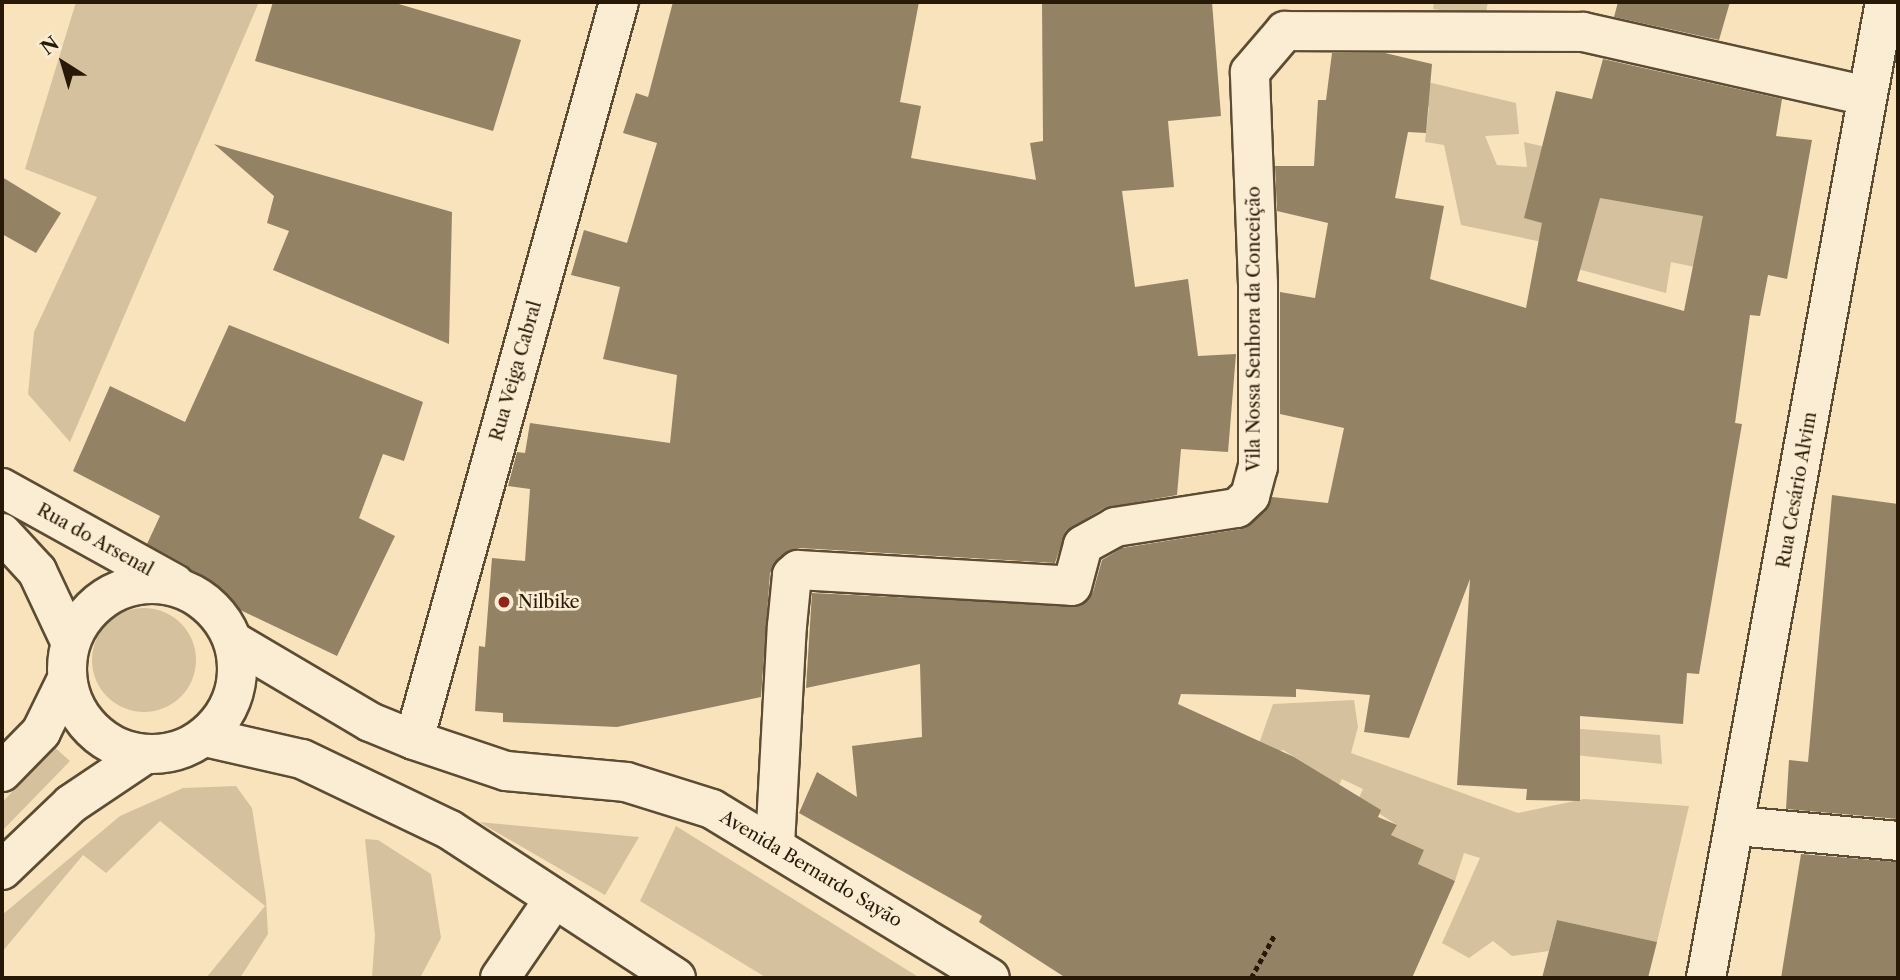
<!DOCTYPE html>
<html>
<head>
<meta charset="utf-8">
<style>
	body { margin:0 }
	#map { position:relative; width:1900px; height:980px; overflow:hidden; background:#f9e3bd; font-family:"Libre Caslon Text",serif }
	div>[style] { position:absolute }
	.green>* { inset:0; background:#d5c19e }
	.round { border-radius:50% }
	.building>* { inset:0; background:#948265 }
	.path>* { height:4.5px; margin-top:-2.25px; transform-origin:0; background:repeating-linear-gradient(90deg,#271905 0 5px,transparent 0 8.5px) }
	.roads { filter:drop-shadow(2px 0 #5c4c33) drop-shadow(-2px 0 #5c4c33) drop-shadow(0 2px #5c4c33) drop-shadow(0 -2px #5c4c33) }
	.minor>* { height:38px; margin:-19px; padding:0 19px; transform-origin:19px; border-radius:19px; background:#fbedd4 }
	.minor>.ring { margin:-19px; padding:0; box-sizing:content-box; background:none; border:38px solid #fbedd4; border-radius:50% }
	.dots>* { width:19px; height:19px; translate:-50% -50%; box-sizing:border-box; border:4px solid #fbedd4; border-radius:50% }
	span { translate:-50% -50%; white-space:nowrap; text-align:center; line-height:1.15; -webkit-text-stroke:5px #fbedd4; paint-order:stroke }
	.street-label { font-size:18px; color:#271905 }
	.poi-label { font-size:18px; color:#271905 }
	.left { translate:0 -50%; text-align:left }
	.frame { position:absolute; inset:0; border:4px solid #271905; pointer-events:none }
	.north { position:absolute; left:28px; top:28px; width:70px; height:70px; -webkit-text-stroke:5px #fbedd4; paint-order:stroke; rotate:323deg; font-size:19px; font-weight:700; line-height:28px; text-align:center; color:#271905 }
	.north::after { content:''; display:block; margin:auto; width:24px; height:32px; background:#271905; clip-path:polygon(50% 0,100% 100%,50% 72%,0 100%) }
</style>
</head>
<body>
<div id="map">
	<div class="green">
		<i style="clip-path:polygon(76px 2px,259px 2px,70px 442px,28px 394px,34px 332px,97px 197px,25px 169px)"></i>
		<i style="clip-path:polygon(1434px 2px,1488px 2px,1485px 17px,1433px 9px)"></i>
		<i style="clip-path:polygon(1415px 79px,1516px 103px,1519px 134px,1485px 136px,1497px 165px,1527px 167px,1524px 142px,1567px 152px,1680px 210px,1748px 225px,1741px 277px,1671px 262px,1666px 293px,1552px 262px,1552px 244px,1461px 225px,1444px 145px,1425px 142px,1429px 107px,1413px 101px)"></i>
		<i class="round" style="left:92px;top:608px;width:104px;height:104px"></i>
		<i style="clip-path:polygon(1354px 700px,1358px 727px,1351px 753px,1518px 813px,1584px 799px,1689px 806px,1657px 942px,1557px 920px,1549px 951px,1512px 956px,1493px 941px,1469px 958px,1442px 943px,1480px 858px,1464px 853px,1455px 881px,1418px 864px,1424px 850px,1391px 835px,1397px 825px,1358px 800px,1363px 789px,1342px 779px,1339px 785px,1283px 750px,1254px 758px,1273px 704px)"></i>
		<i style="clip-path:polygon(1555px 727px,1660px 735px,1662px 764px,1526px 750px)"></i>
		<i style="clip-path:polygon(53px 746px,70px 761px,2px 831px,2px 803px)"></i>
		<i style="clip-path:polygon(236px 786px,252px 808px,266px 898px,268px 934px,240px 978px,206px 978px,265px 906px,160px 821px,106px 873px,83px 855px,2px 952px,2px 915px,120px 816px,183px 788px)"></i>
		<i style="clip-path:polygon(479px 822px,639px 837px,605px 895px)"></i>
		<i style="clip-path:polygon(676px 826px,920px 978px,767px 978px,640px 901px)"></i>
		<i style="clip-path:polygon(365px 839px,378px 840px,431px 874px,441px 938px,420px 978px,372px 978px,375px 935px)"></i>
	</div>
	<div class="building">
		<i style="clip-path:polygon(273px 2px,392px 2px,521px 40px,493px 131px,255px 61px)"></i>
		<i style="clip-path:polygon(673px 2px,919px 2px,900px 102px,921px 106px,911px 158px,1036px 180px,1030px 143px,1043px 141px,1042px 2px,1212px 2px,1221px 116px,1168px 121px,1174px 187px,1122px 191px,1135px 287px,1188px 279px,1198px 356px,1236px 354px,1228px 452px,1181px 449px,1177px 495px,1104px 508px,1066px 531px,1055px 563px,799px 548px,785px 553px,770px 573px,761px 697px,617px 727px,503px 722px,503px 713px,475px 711px,479px 646px,485px 647px,492px 558px,525px 561px,530px 489px,508px 486px,517px 452px,525px 453px,530px 423px,670px 443px,677px 375px,603px 359px,620px 287px,571px 275px,584px 230px,627px 243px,657px 143px,623px 133px,636px 93px,648px 97px)"></i>
		<i style="clip-path:polygon(1618px 2px,1730px 2px,1719px 40px,1614px 17px)"></i>
		<i style="clip-path:polygon(evenodd,1332px 53px,1385px 53px,1432px 64px,1426px 133px,1408px 132px,1395px 198px,1444px 206px,1430px 279px,1526px 308px,1542px 223px,1524px 218px,1556px 91px,1592px 99px,1603px 59px,1782px 99px,1776px 136px,1812px 140px,1787px 279px,1768px 275px,1760px 316px,1750px 315px,1735px 423px,1742px 424px,1699px 674px,1687px 673px,1683px 724px,1580px 716px,1580px 801px,1526px 800px,1527px 789px,1457px 785px,1470px 579px,1409px 738px,1364px 732px,1370px 695px,1296px 689px,1296px 697px,1181px 694px,1178px 704px,1294px 757px,1381px 810px,1378px 817px,1397px 825px,1391px 835px,1424px 850px,1418px 864px,1455px 881px,1412px 978px,1066px 978px,979px 922px,982px 916px,799px 813px,817px 772px,857px 797px,852px 746px,922px 737px,920px 664px,806px 688px,812px 593px,1080px 606px,1093px 592px,1102px 560px,1122px 548px,1241px 529px,1265px 512px,1272px 497px,1328px 503px,1344px 428px,1280px 414px,1280px 292px,1315px 298px,1328px 223px,1277px 211px,1275px 166px,1314px 166px,1318px 100px,1326px 100px,1332px 53px,1600px 198px,1703px 216px,1684px 311px,1577px 281px,1600px 198px)"></i>
		<i style="clip-path:polygon(214px 144px,452px 212px,449px 344px,273px 270px,289px 231px,267px 223px,274px 196px)"></i>
		<i style="clip-path:polygon(2px 177px,61px 213px,36px 253px,2px 234px)"></i>
		<i style="clip-path:polygon(229px 325px,423px 402px,404px 461px,383px 454px,359px 518px,395px 536px,337px 656px,196px 589px,186px 565px,147px 544px,160px 516px,73px 471px,110px 386px,185px 422px)"></i>
		<i style="clip-path:polygon(1832px 495px,1898px 504px,1898px 819px,1786px 809px,1789px 760px,1808px 762px)"></i>
		<i style="clip-path:polygon(1801px 854px,1898px 862px,1898px 978px,1781px 978px)"></i>
		<i style="clip-path:polygon(1557px 920px,1657px 942px,1648px 978px,1542px 978px)"></i>
	</div>
	<div class="path">
		<i style="left:1251px;top:978px;width:50px;rotate:-61.4deg"></i>
	</div>
	<div class="roads">
		<div class="minor">
			<i style="left:2px;top:488px;width:198px;rotate:29deg"></i>
			<i style="left:2px;top:533px;width:52px;rotate:47.4deg"></i>
			<i style="left:37px;top:571px;width:77px;rotate:64.8deg"></i>
			<i class="ring" style="left:67px;top:584px;width:132px;height:132px"></i>
			<i style="left:233px;top:641px;width:159px;rotate:30.6deg"></i>
			<i style="left:370px;top:722px;width:48px;rotate:22.2deg"></i>
			<i style="left:414px;top:740px;width:97px;rotate:18.6deg"></i>
			<i style="left:506px;top:771px;width:121px;rotate:5.2deg"></i>
			<i style="left:626px;top:782px;width:90px;rotate:17.4deg"></i>
			<i style="left:712px;top:809px;width:325px;rotate:31.3deg"></i>
			<i style="left:205px;top:737px;width:99px;rotate:12.8deg"></i>
			<i style="left:302px;top:759px;width:164px;rotate:25.6deg"></i>
			<i style="left:450px;top:830px;width:270px;rotate:33.2deg"></i>
			<i style="left:414px;top:740px;width:766px;rotate:-74.48deg"></i>
			<i style="left:2px;top:772px;width:56px;rotate:-45.7deg"></i>
			<i style="left:41px;top:732px;width:59px;rotate:-63.9deg"></i>
			<i style="left:1737px;top:826px;width:162px;rotate:5.3deg"></i>
			<i style="left:775px;top:845px;width:219px;rotate:-86.9deg"></i>
			<i style="left:787px;top:626px;width:51px;rotate:-84.4deg"></i>
			<i style="left:792px;top:575px;width:8px;rotate:-40deg"></i>
			<i style="left:798px;top:570px;width:274px;rotate:3.3deg"></i>
			<i style="left:1072px;top:586px;width:42px;rotate:-75deg"></i>
			<i style="left:1083px;top:545px;width:37px;rotate:-29deg"></i>
			<i style="left:1115px;top:527px;width:123px;rotate:-8.9deg"></i>
			<i style="left:1237px;top:508px;width:18px;rotate:-43deg"></i>
			<i style="left:1250px;top:496px;width:30px;rotate:-75deg"></i>
			<i style="left:1258px;top:467px;width:183px;rotate:-90deg"></i>
			<i style="left:1258px;top:284px;width:212px;rotate:-92.2deg"></i>
			<i style="left:1250px;top:72px;width:54px;rotate:-49.5deg"></i>
			<i style="left:1285px;top:31px;width:298px;rotate:0.2deg"></i>
			<i style="left:1583px;top:32px;width:291px;rotate:12.7deg"></i>
			<i style="left:2px;top:870px;width:95px;rotate:-43.7deg"></i>
			<i style="left:71px;top:804px;width:88px;rotate:-33.9deg"></i>
			<i style="left:500px;top:978px;width:96px;rotate:-55.6deg"></i>
			<i style="left:1706px;top:978px;width:992px;rotate:-79.61deg"></i>
		</div>
	</div>
	<div class="dots">
		<i style="left:504px;top:602px;background:#8f2418"></i>
	</div>
	<div class="street-label">
		<span style="left:1254px;top:329px;rotate:-90deg">Vila Nossa Senhora da Conceição</span>
		<span style="left:516px;top:371px;rotate:-74deg">Rua Veiga Cabral</span>
		<span style="left:1797px;top:490px;rotate:-80deg">Rua Cesário Alvim</span>
		<span style="left:95px;top:540px;rotate:29deg">Rua do Arsenal</span>
		<span style="left:811px;top:869px;rotate:31deg">Avenida Bernardo Sayão</span>
	</div>
	<div class="poi-label">
		<span class="left" style="left:518px;top:602px">Nilbike</span>
	</div>
	<div class="frame"></div>
	<div class="north">N</div>
</div>
</body>
</html>
